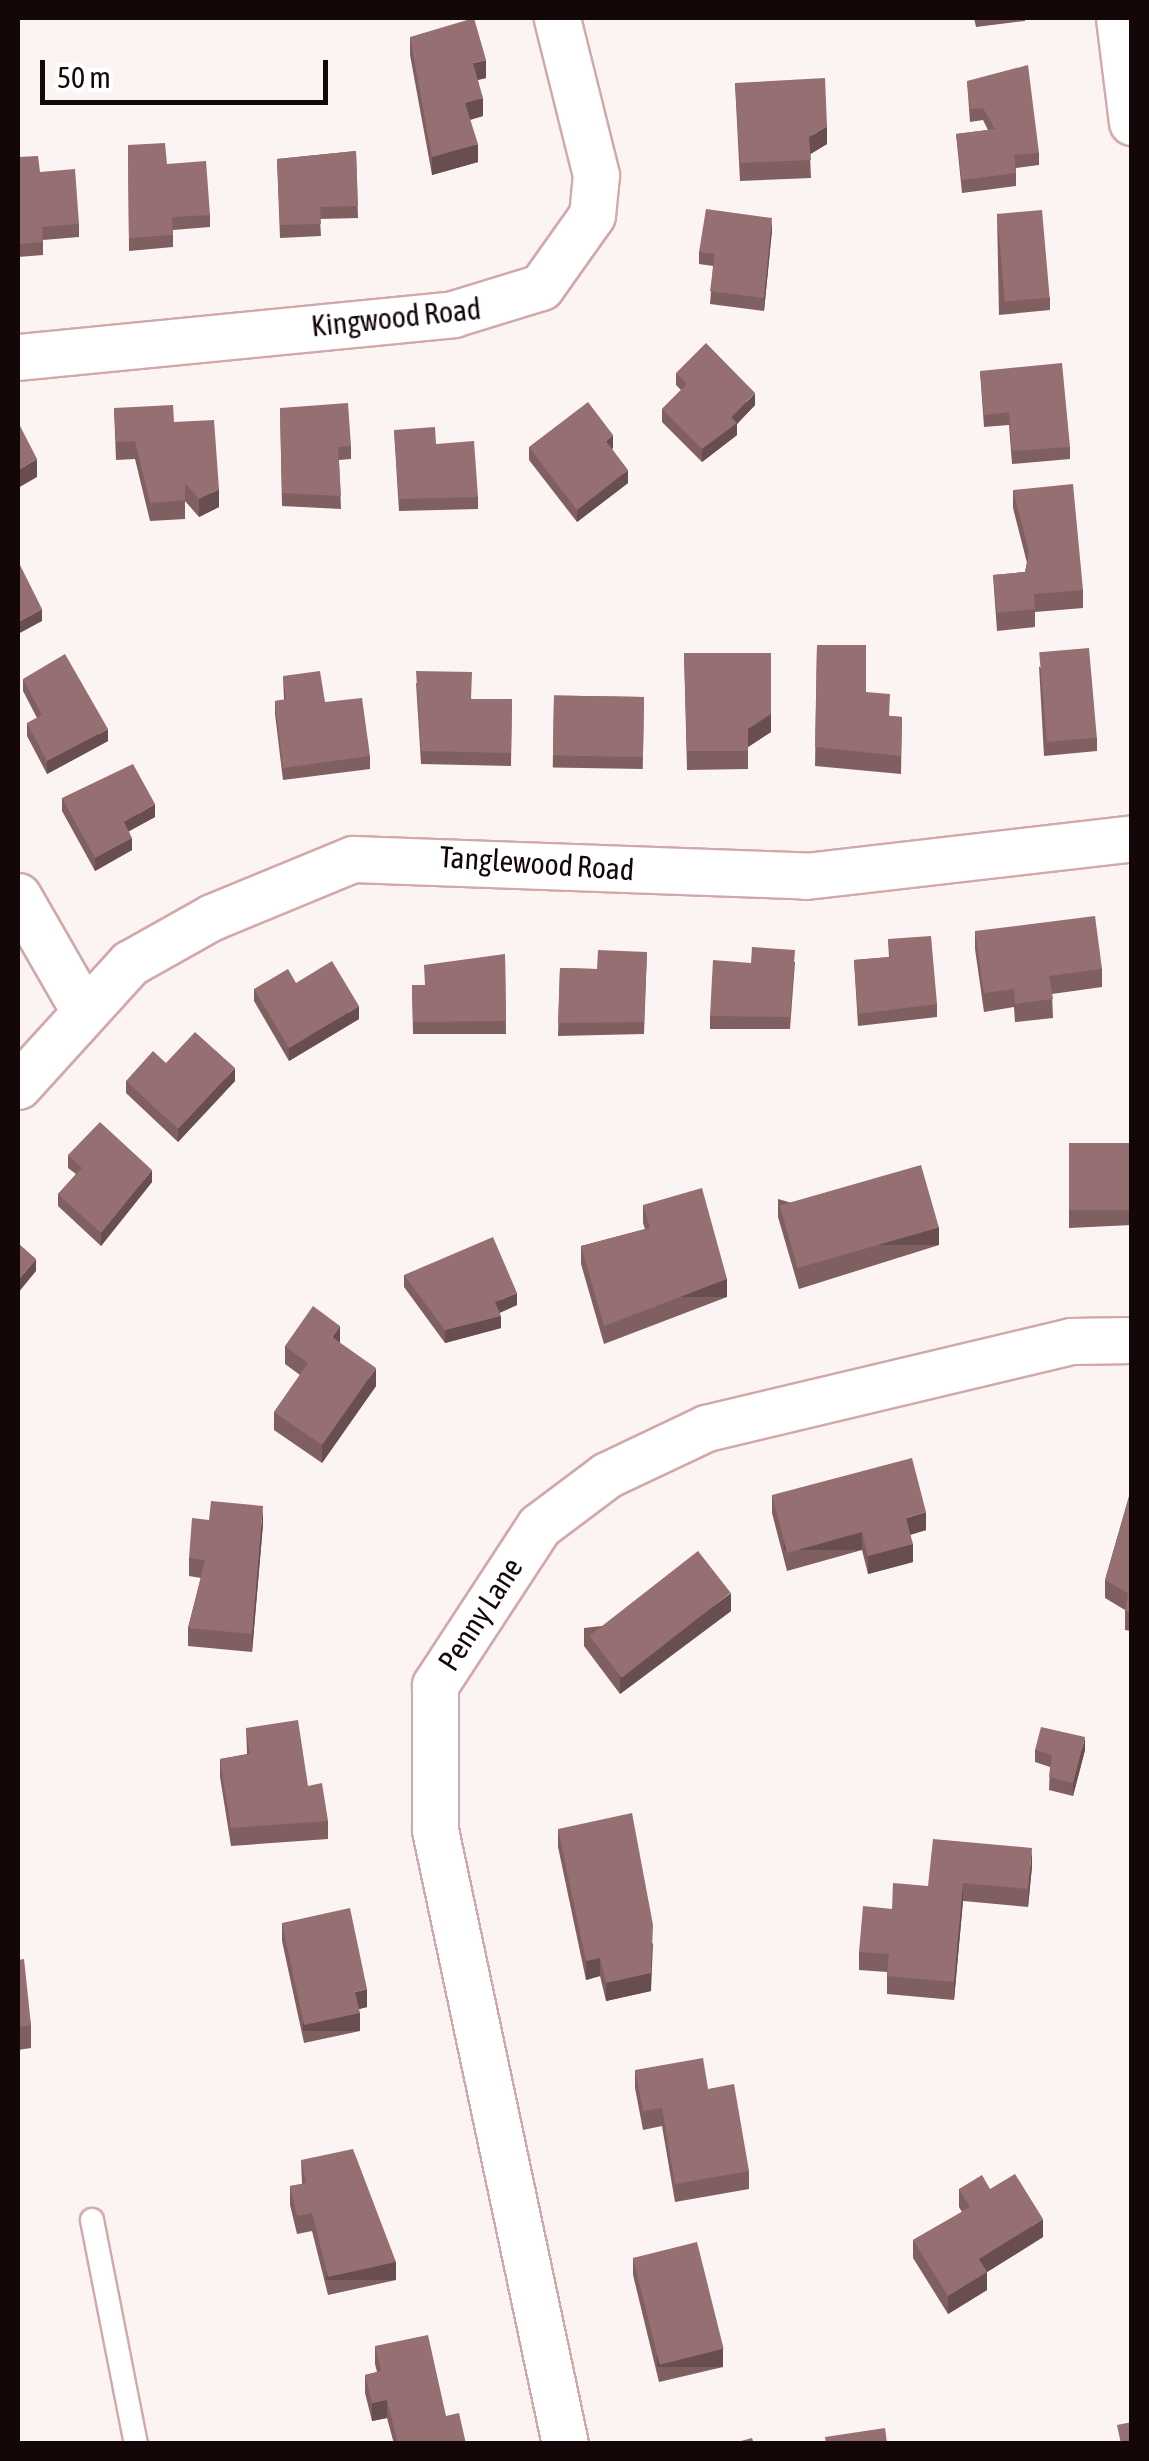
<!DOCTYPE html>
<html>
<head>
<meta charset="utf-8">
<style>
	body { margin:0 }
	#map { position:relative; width:1149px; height:2461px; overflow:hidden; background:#fcf3f3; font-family:"Asap Condensed",sans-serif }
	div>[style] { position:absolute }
	.roads { filter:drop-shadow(2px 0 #d2a9ab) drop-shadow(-2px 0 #d2a9ab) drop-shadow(0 2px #d2a9ab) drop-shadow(0 -2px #d2a9ab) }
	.lane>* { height:22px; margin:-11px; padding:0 11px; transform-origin:11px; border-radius:11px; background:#fff }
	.street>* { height:45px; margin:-22.5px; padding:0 22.5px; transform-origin:22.5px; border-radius:22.5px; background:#fff }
	.wall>* { inset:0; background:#805f61; transform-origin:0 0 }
	.shaded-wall>* { inset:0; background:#684e4f; transform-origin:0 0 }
	.building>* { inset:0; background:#956f71; transform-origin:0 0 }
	span { translate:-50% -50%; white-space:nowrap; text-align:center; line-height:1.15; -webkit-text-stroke:8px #fff; paint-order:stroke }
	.street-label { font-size:30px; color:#140708 }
	.frame { position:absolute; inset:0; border:20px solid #140708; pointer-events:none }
	.scale { position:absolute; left:40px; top:60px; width:288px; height:45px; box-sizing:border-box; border:5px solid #140708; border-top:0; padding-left:12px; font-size:30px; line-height:35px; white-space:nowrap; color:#140708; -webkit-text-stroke:8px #fff; paint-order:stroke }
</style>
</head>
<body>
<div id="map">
	<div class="roads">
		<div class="lane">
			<i style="left:92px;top:2220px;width:228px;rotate:78.9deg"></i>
		</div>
		<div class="street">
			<i style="left:1119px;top:18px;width:105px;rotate:82.9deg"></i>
			<i style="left:18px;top:357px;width:437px;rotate:-5.6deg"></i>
			<i style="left:453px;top:314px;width:92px;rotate:-17.1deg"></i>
			<i style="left:541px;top:287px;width:88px;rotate:-54.7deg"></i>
			<i style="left:592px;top:215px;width:40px;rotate:-84.3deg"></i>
			<i style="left:596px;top:175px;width:162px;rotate:-104deg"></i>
			<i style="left:18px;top:896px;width:130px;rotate:60.1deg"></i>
			<i style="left:18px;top:1086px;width:166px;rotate:-47.7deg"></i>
			<i style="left:130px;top:963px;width:94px;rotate:-29.3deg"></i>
			<i style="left:212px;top:917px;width:152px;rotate:-22.4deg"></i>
			<i style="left:353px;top:859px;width:453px;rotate:2.1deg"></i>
			<i style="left:806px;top:876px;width:328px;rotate:-6.6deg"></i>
			<i style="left:565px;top:2444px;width:628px;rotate:-101.95deg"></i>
			<i style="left:435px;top:1830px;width:145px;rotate:-90deg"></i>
			<i style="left:435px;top:1685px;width:190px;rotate:-56.8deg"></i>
			<i style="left:539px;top:1526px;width:85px;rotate:-36.9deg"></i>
			<i style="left:607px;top:1475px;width:110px;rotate:-25.4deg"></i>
			<i style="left:706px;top:1428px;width:375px;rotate:-13.4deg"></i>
			<i style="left:1071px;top:1341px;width:61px;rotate:-0.9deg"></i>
		</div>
	</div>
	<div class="wall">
		<i style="clip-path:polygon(974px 18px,1025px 18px,1025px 21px,976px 27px)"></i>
		<i style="clip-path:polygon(410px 37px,486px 78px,478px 80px,483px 116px,470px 120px,478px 162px,432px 175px,410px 55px)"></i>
		<i style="clip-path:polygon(967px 81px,1039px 153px,1039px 165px,1016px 168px,1016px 186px,962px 193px,956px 134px,988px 130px,983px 120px,970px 122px)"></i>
		<i style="clip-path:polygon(735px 83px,827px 144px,810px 154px,811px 178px,740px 181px)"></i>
		<i style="clip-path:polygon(128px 145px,167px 164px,210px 215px,210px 227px,173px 230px,173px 247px,129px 251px)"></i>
		<i style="clip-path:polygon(356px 151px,358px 218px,320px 219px,321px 236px,280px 238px,277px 159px)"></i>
		<i style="clip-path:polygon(18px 157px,40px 172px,79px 224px,79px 237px,43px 240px,43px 255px,18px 257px)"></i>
		<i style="clip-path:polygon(997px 213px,1050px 298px,1050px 310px,999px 315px)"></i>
		<i style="clip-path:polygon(772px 230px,764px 311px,710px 304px,713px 266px,699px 264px,699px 252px)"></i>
		<i style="clip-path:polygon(980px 371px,1070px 447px,1070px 459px,1012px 464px,1009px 425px,984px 427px)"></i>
		<i style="clip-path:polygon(676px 373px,755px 405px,737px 424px,737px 435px,702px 462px,662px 422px,662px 409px,681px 390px,676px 385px)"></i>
		<i style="clip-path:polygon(114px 408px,174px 422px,219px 507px,199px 517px,185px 501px,185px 519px,150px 521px,135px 459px,116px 460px)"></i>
		<i style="clip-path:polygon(280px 408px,351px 446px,351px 459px,339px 460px,341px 509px,282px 506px)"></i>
		<i style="clip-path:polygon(394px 430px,436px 444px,478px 497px,478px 509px,399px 511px)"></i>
		<i style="clip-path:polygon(529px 447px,613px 448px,612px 449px,628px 483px,577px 522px,529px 460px)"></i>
		<i style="clip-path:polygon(1013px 490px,1083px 590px,1083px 608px,1035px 612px,1035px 627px,997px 631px,993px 575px,1025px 572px,1027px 563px,1013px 508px)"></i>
		<i style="clip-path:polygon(817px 645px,890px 716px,902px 717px,901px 774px,815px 766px)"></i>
		<i style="clip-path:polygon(684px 653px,771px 653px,771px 732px,748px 747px,748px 769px,687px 770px)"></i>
		<i style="clip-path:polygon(1039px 666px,1097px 738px,1097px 751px,1044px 756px)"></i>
		<i style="clip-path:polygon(283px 676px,370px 756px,370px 769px,283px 780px,275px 714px,275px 701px,284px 700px)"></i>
		<i style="clip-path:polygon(23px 679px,108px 741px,47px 774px,27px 736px,27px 723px,37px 718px,23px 691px)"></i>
		<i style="clip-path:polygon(416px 683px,472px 699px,512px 699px,511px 766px,421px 764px)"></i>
		<i style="left:644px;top:697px;width:72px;height:90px;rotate:91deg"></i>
		<i style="clip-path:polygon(62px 798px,155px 817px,129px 831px,132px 850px,95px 871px,62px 811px)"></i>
		<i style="clip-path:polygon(975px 931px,1102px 969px,1102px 987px,1052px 994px,1053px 1018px,1015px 1022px,1014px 1007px,984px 1012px,975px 949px)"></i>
		<i style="clip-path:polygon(888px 939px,937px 1004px,937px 1017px,858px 1026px,854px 960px,889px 957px)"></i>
		<i style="clip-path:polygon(647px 952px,644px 1034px,558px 1036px,560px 968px,597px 969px)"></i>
		<i style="clip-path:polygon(505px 954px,506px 1034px,413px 1034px,412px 985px,425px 985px)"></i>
		<i style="clip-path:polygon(795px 962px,790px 1029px,710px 1029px,710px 1016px,751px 963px)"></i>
		<i style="clip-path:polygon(296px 983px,359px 1019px,289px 1061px,254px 1001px,254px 989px)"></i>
		<i style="clip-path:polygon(166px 1063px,235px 1081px,178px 1142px,126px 1093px,126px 1081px)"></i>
		<i style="clip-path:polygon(1132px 1143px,1132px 1225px,1069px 1228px,1069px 1210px)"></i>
		<i style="clip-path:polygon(68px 1155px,152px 1182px,101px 1246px,58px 1206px,58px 1194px,76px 1174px,68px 1168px)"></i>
		<i style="clip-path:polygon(778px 1199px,939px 1245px,799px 1289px,778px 1217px)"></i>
		<i style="clip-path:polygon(643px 1205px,727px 1297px,604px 1344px,581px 1264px,581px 1246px,645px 1229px,643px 1223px)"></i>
		<i style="clip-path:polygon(404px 1275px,517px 1305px,499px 1313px,501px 1328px,445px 1343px,404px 1287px)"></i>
		<i style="clip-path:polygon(340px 1343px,376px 1386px,322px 1463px,274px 1430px,274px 1412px,300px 1375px,285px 1364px,285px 1346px)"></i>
		<i style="clip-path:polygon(1132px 1486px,1132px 1631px,1125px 1630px,1125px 1610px,1105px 1598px,1105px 1580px)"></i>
		<i style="clip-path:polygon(772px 1495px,926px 1530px,910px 1535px,913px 1562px,868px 1574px,862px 1550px,787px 1571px,772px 1513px)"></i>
		<i style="clip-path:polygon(263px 1524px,252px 1652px,188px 1646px,188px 1628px,201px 1578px,189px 1576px,189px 1558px)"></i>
		<i style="clip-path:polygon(731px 1611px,620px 1694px,584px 1646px,584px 1628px)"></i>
		<i style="clip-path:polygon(246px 1728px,328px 1821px,328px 1839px,231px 1846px,220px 1777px,220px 1759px,247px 1754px)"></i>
		<i style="clip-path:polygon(1035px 1750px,1085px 1750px,1073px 1796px,1049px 1790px,1050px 1767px,1035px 1762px)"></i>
		<i style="clip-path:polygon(558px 1829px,651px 1991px,606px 2001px,600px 1976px,586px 1980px,558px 1847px)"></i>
		<i style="clip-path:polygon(1032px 1866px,1028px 1907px,963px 1901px,954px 2000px,887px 1994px,887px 1972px,859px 1970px,859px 1952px,892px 1909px,928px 1886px)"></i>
		<i style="clip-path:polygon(282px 1923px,367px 2007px,359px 2009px,360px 2031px,304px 2043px,282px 1941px)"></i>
		<i style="clip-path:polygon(18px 1960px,31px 2025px,31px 2048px,18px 2050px)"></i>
		<i style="clip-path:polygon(635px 2070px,749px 2171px,749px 2189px,675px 2202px,662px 2126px,643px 2130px,635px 2088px)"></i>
		<i style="clip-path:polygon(301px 2160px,396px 2280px,328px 2295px,312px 2231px,297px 2234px,290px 2205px,290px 2186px,302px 2184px)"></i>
		<i style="clip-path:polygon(959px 2189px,990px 2189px,1043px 2237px,987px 2272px,987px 2290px,948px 2314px,913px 2258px,913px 2240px,962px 2212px,959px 2207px)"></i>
		<i style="clip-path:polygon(633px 2257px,723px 2367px,659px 2382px,633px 2275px)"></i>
		<i style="clip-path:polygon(375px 2346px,446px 2416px,466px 2444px,394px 2444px,387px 2418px,372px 2421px,365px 2393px,365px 2375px,377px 2372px,375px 2364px)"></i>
	</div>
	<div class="shaded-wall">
		<i style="clip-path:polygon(486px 60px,486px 78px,473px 81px,473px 63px)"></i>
		<i style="clip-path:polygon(483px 98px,483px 116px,465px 121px,465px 103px)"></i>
		<i style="clip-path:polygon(827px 126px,827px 144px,809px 155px,809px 137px)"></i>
		<i style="clip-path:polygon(478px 144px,478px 162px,432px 175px,432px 157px)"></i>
		<i style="clip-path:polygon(772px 218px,772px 230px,764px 311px,764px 298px)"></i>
		<i style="clip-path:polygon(755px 393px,755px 405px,737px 424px,737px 435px,702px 462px,702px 449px)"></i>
		<i style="clip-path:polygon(613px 435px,613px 448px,606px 453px,606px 441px)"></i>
		<i style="clip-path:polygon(37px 459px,37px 477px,18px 488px,18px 470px)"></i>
		<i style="clip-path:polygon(628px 470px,628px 483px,577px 522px,577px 510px)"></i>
		<i style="clip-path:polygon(219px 489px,219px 507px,199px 517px,199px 499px)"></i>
		<i style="clip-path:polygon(42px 609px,42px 621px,18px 634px,18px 622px)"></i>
		<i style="clip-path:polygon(771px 714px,771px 732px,748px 747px,748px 729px)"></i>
		<i style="clip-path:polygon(108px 729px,108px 741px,47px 774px,47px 761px)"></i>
		<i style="clip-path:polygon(155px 804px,155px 817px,124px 834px,124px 822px)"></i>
		<i style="clip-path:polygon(132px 838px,132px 850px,95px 871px,95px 858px)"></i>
		<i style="clip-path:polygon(359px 1006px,359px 1019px,289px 1061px,289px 1048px)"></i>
		<i style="clip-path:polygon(235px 1068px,235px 1081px,178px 1142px,178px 1129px)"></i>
		<i style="clip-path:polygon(152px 1170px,152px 1182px,101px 1246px,101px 1233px)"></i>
		<i style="left:939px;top:1227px;width:18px;height:147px;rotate:90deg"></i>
		<i style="clip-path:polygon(36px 1259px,36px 1271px,18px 1293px,18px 1280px)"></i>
		<i style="left:727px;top:1279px;width:18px;height:132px;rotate:90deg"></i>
		<i style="clip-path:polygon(517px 1293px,517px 1305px,495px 1315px,495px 1302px)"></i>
		<i style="clip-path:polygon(501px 1316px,501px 1328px,445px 1343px,445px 1330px)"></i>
		<i style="clip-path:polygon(340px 1326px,340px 1344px,332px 1337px)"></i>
		<i style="clip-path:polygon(376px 1368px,376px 1386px,322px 1463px,322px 1445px)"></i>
		<i style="clip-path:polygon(263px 1506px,263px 1524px,252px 1652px,252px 1634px)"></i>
		<i style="clip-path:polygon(926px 1512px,926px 1530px,906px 1536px,906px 1518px)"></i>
		<i style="left:862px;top:1532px;width:18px;height:78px;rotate:90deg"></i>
		<i style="clip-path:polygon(913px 1544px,913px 1562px,868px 1574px,868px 1556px)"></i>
		<i style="clip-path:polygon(731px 1593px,731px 1611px,620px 1694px,620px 1675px)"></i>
		<i style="clip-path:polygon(1085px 1737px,1085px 1750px,1073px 1796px,1073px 1783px)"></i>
		<i style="clip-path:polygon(1032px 1848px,1032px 1866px,1028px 1907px,1028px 1889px)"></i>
		<i style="clip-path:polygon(963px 1883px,963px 1901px,954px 2000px,954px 1982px)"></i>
		<i style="clip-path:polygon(653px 1943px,651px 1991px,606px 2001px,606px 1983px)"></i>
		<i style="clip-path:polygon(600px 1958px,600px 1976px,586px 1980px,586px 1961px)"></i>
		<i style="clip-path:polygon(367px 1989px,367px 2007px,355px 2010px,355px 1992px)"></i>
		<i style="left:360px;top:2013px;width:18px;height:57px;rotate:90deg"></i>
		<i style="clip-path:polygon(1043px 2219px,1043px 2237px,979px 2277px,979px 2259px)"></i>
		<i style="left:396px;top:2262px;width:18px;height:70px;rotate:90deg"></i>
		<i style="clip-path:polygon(987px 2272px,987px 2290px,948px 2314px,948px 2296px)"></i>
		<i style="left:723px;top:2349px;width:18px;height:66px;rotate:90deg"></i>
		<i style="clip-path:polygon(387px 2400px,387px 2418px,372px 2421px,372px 2403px)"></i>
	</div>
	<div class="building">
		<i style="clip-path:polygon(474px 18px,486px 60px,473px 63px,483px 98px,465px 103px,478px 144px,432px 157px,410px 37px)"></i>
		<i style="clip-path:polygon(1028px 65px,1039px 153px,1014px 155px,1016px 173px,962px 180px,956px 134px,995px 129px,983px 108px,970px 109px,967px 81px)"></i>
		<i style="clip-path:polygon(825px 78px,827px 126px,809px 137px,811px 160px,740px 163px,735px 83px)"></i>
		<i style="clip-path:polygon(165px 143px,167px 164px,206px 161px,210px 215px,172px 217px,173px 235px,129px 238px,128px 145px)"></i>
		<i style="clip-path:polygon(356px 151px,358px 206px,320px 207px,321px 224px,280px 225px,277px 159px)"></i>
		<i style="clip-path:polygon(38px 156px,40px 172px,75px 169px,79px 224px,42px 227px,43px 242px,18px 244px,18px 157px)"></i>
		<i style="clip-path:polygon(706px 209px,772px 218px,764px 298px,710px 291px,715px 254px,699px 252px)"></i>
		<i style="left:1042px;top:210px;width:88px;height:45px;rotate:85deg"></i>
		<i style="clip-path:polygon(706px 343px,755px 393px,731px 417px,737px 423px,702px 449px,662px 409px,687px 384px,676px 373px)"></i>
		<i style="clip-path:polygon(1062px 363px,1070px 447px,1012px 451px,1009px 412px,984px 415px,980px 371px)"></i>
		<i style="clip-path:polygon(588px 402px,613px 435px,606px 441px,628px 470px,577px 510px,529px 447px)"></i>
		<i style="clip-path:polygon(348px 403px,351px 446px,338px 447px,341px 496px,282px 493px,280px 408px)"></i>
		<i style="clip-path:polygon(173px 405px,174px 422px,214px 420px,219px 489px,199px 499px,185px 483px,185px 500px,150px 503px,135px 441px,116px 442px,114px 408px)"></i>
		<i style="clip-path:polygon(18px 422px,37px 459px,18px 470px)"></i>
		<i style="clip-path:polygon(435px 427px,436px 444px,474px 441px,478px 497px,399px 499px,394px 430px)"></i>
		<i style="clip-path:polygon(1073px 484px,1083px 590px,1034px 594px,1035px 609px,997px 613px,993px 575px,1025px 572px,1029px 552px,1013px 490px)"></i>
		<i style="clip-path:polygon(18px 561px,42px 609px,18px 622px)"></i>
		<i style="clip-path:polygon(817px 645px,866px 645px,866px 692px,890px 694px,889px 716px,902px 717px,901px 756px,815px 747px)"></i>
		<i style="left:1089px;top:648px;width:90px;height:50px;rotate:85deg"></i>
		<i style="clip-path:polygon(684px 653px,771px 653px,771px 714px,748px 729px,748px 751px,687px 751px)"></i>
		<i style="clip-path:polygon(65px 654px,108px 729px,47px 761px,27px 723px,42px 715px,23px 679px)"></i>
		<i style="clip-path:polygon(320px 671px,325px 702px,362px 698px,370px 756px,283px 768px,275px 701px,286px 699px,283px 676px)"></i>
		<i style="clip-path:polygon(416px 671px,472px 672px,471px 699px,512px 699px,511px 753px,421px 751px)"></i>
		<i style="left:644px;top:697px;width:60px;height:90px;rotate:91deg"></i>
		<i style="clip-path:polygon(133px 764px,155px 804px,124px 822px,132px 838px,95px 858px,62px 798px)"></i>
		<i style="clip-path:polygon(1095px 916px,1102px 969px,1049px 976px,1053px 999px,1015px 1004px,1014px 989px,984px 993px,975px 931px)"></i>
		<i style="clip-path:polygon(931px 936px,937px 1004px,858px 1014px,854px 960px,890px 957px,888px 939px)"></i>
		<i style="clip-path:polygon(752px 947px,795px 950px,790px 1017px,710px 1016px,713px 960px,751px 963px)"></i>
		<i style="clip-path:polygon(598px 950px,647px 952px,644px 1022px,558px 1023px,560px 968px,597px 969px)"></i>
		<i style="clip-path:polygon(505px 954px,506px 1021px,413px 1022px,412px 985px,425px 985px,424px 965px)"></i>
		<i style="clip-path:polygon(332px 961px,359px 1006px,289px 1048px,254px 989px,288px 969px,296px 983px)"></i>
		<i style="clip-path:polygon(195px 1032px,235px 1068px,178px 1129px,126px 1081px,153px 1051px,166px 1063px)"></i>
		<i style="clip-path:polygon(100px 1122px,152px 1170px,101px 1233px,58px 1194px,82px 1168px,68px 1155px)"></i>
		<i style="left:1069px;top:1143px;width:63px;height:67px"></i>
		<i style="left:921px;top:1165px;width:65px;height:147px;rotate:74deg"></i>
		<i style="clip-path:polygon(702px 1188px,727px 1279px,604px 1326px,581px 1246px,650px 1228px,643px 1205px)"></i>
		<i style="clip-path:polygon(493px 1237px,517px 1293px,495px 1302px,501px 1316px,445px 1330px,404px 1275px)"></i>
		<i style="clip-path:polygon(18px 1243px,36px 1259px,18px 1280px)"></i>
		<i style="clip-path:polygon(313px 1306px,340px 1326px,332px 1337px,376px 1368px,322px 1445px,274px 1412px,308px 1363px,285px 1346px)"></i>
		<i style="clip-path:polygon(912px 1458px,926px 1512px,906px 1518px,913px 1544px,868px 1556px,862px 1532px,787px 1553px,772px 1495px)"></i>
		<i style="clip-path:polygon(1132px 1486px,1132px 1613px,1125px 1611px,1128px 1593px,1105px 1580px)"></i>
		<i style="clip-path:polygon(211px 1501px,263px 1506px,252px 1634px,188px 1628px,205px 1560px,189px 1558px,192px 1518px,209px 1520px)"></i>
		<i style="left:698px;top:1551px;width:53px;height:138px;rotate:52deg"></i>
		<i style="clip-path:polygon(298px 1720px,308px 1786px,322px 1783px,328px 1821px,231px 1828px,220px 1759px,250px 1754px,246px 1728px)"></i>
		<i style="clip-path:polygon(1041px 1727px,1085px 1737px,1073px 1783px,1049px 1777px,1052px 1755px,1035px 1750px)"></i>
		<i style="clip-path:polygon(632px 1813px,653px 1925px,651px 1973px,606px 1983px,600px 1958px,586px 1961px,558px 1829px)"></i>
		<i style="clip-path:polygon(933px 1839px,1032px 1848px,1028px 1889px,963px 1883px,954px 1982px,887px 1976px,889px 1954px,859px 1952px,863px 1906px,892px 1909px,893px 1883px,928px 1886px)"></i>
		<i style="clip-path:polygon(350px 1908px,367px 1989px,355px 1992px,360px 2013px,304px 2025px,282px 1923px)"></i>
		<i style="clip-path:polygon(24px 1959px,31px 2025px,18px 2027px,18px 1960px)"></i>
		<i style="clip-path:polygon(703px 2058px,708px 2089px,734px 2084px,749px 2171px,675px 2184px,662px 2108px,643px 2111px,635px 2070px)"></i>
		<i style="clip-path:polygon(353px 2149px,396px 2262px,328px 2277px,312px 2213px,297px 2216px,290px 2186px,306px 2183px,301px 2160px)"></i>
		<i style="clip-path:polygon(1015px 2174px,1043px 2219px,979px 2259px,987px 2272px,948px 2296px,913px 2240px,970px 2207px,959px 2189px,982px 2175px,990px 2189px)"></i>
		<i style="left:697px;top:2242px;width:110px;height:66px;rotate:76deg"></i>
		<i style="clip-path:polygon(428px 2335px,446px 2416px,459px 2413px,466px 2444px,398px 2444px,387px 2400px,372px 2403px,365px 2375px,381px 2371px,375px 2346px)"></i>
		<i style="clip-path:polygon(1132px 2422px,1132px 2444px,1121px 2444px,1117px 2425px)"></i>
		<i style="clip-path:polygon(885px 2428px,887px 2443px,826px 2444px,825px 2437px)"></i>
		<i style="clip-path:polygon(752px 2438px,754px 2444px,730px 2444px)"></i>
	</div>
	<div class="street-label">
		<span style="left:396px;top:317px;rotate:-6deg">Kingwood Road</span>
		<span style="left:537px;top:863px;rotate:4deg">Tanglewood Road</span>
		<span style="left:480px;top:1614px;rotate:-57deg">Penny Lane</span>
	</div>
	<div class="frame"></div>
	<div class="scale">50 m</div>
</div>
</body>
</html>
